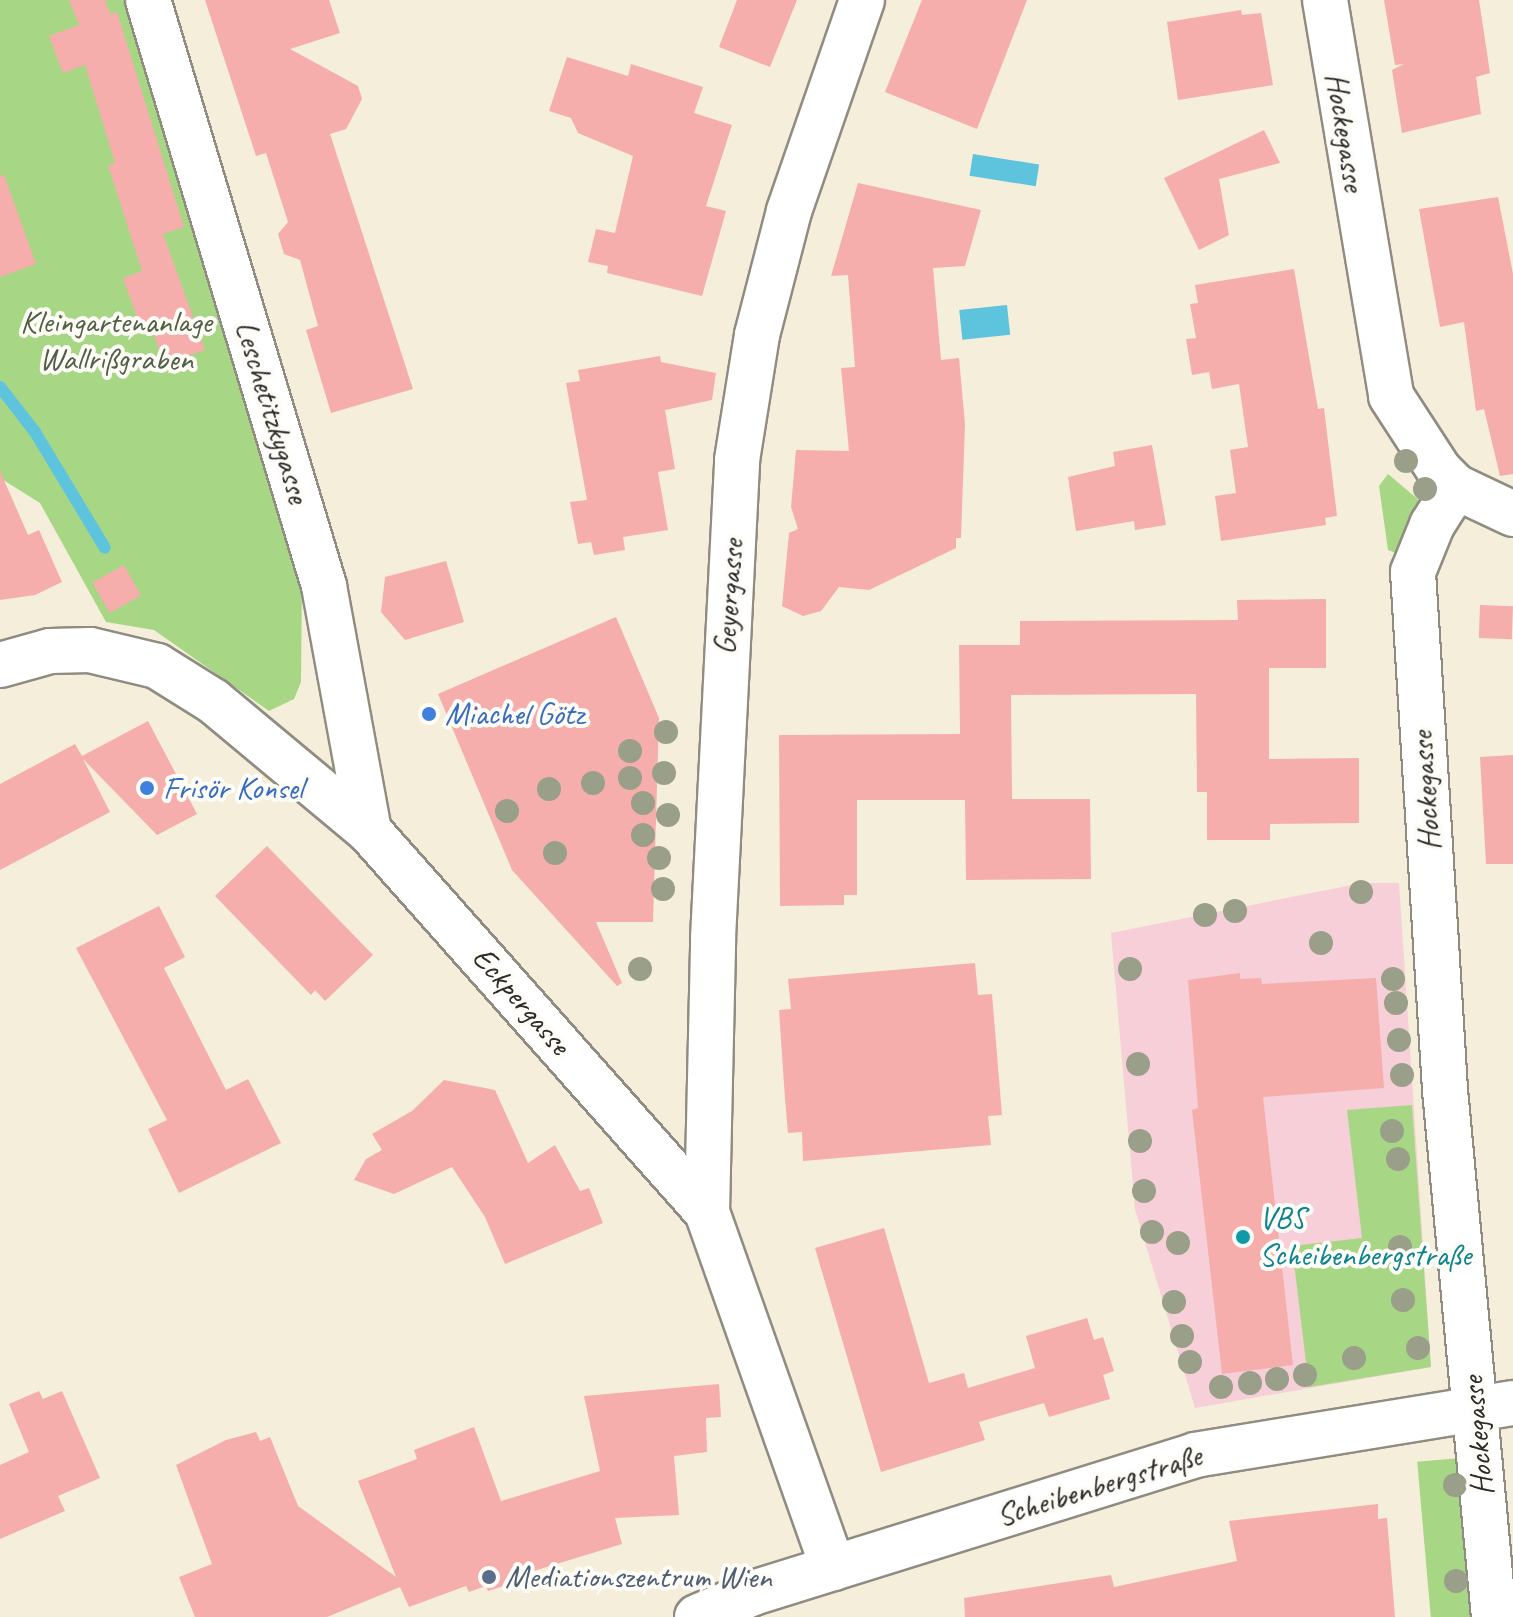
<!DOCTYPE html>
<html>
<head>
<meta charset="utf-8">
<style>
	body { margin:0 }
	#map { position:relative; width:1513px; height:1617px; overflow:hidden; background:#f4eeda; font-family:Caveat,sans-serif }
	div>[style] { position:absolute }
	.built>* { inset:0; background:#f6cfd8 }
	.green>* { inset:0; background:#a7d785; transform-origin:0 0 }
	.water>* { inset:0; background:#5ec3dc; transform-origin:0 0 }
	.stream>* { height:12px; margin:-6px; padding:0 6px; transform-origin:6px; border-radius:6px; background:#5ec3dc }
	.building>* { inset:0; background:#f6aeac; transform-origin:0 0 }
	.roads { filter:drop-shadow(2px 0 #908c82) drop-shadow(-2px 0 #908c82) drop-shadow(0 2px #908c82) drop-shadow(0 -2px #908c82) }
	.minor>* { height:44px; margin:-22px; padding:0 22px; transform-origin:22px; border-radius:22px; background:#fff }
	.trees>* { width:24px; height:24px; margin:-12px; border-radius:50%; background:#9a9f89 }
	.dots>* { width:22px; height:22px; translate:-50% -50%; box-sizing:border-box; border:4px solid #fdfcf7; border-radius:50% }
	span { translate:-50% -50%; white-space:nowrap; text-align:center; line-height:1.15; -webkit-text-stroke:8px #fdfcf7; paint-order:stroke }
	.street-label { font-size:32px; color:#2b2b2b }
	.park-label { font-size:32px; color:#505f46 }
	.shop-label { font-size:32px; color:#366cbe }
	.left { translate:0 -50%; text-align:left }
	.culture-label { font-size:32px; color:#0d838f }
	.service-label { font-size:32px; color:#4e5e75 }
</style>
</head>
<body>
<div id="map">
	<div class="built">
		<i style="clip-path:polygon(1362px 883px,1399px 883px,1431px 1367px,1195px 1408px,1135px 1209px,1111px 933px)"></i>
	</div>
	<div class="green">
		<i style="clip-path:polygon(0 0,129px 0,302px 584px,301px 682px,294px 699px,269px 711px,154px 630px,106px 622px,40px 503px,0 478px)"></i>
		<i style="clip-path:polygon(1388px 474px,1421px 502px,1398px 554px,1388px 550px,1379px 486px)"></i>
		<i style="clip-path:polygon(1412px 1105px,1431px 1367px,1309px 1387px,1292px 1246px,1362px 1238px,1347px 1110px)"></i>
		<i style="left:1472px;top:1457px;width:161px;height:55px;rotate:85deg"></i>
	</div>
	<div class="water">
		<i style="left:973px;top:154px;width:67px;height:22px;rotate:9deg"></i>
		<i style="left:1007px;top:305px;width:30px;height:48px;rotate:84deg"></i>
	</div>
	<div class="stream">
		<i style="left:0;top:387px;width:57px;rotate:52.1deg"></i>
		<i style="left:35px;top:432px;width:135px;rotate:58.9deg"></i>
	</div>
	<div class="building">
		<i style="clip-path:polygon(69px 0,105px 0,110px 14px,117px 12px,184px 227px,163px 234px,205px 350px,164px 364px,150px 323px,140px 326px,123px 278px,142px 271px,108px 165px,115px 163px,85px 65px,63px 73px,49px 36px,79px 25px)"></i>
		<i style="clip-path:polygon(205px 0,329px 0,340px 33px,290px 49px,358px 86px,362px 99px,346px 129px,330px 134px,413px 389px,331px 413px,306px 330px,318px 326px,300px 260px,284px 254px,278px 234px,288px 222px,266px 153px,256px 156px)"></i>
		<i style="clip-path:polygon(737px 0,797px 0,770px 67px,719px 47px)"></i>
		<i style="clip-path:polygon(922px 0,1027px 0,977px 129px,885px 92px)"></i>
		<i style="clip-path:polygon(1384px 0,1479px 0,1490px 73px,1476px 77px,1481px 114px,1402px 133px,1392px 70px,1404px 64px,1395px 65px)"></i>
		<i style="clip-path:polygon(1241px 10px,1242px 15px,1261px 13px,1273px 85px,1178px 100px,1167px 22px)"></i>
		<i style="clip-path:polygon(567px 57px,628px 76px,631px 64px,703px 87px,694px 113px,732px 125px,706px 206px,726px 211px,702px 296px,607px 273px,608px 266px,588px 262px,596px 229px,615px 233px,633px 156px,578px 133px,571px 118px,549px 111px)"></i>
		<i style="clip-path:polygon(1264px 130px,1280px 163px,1219px 179px,1229px 235px,1199px 250px,1164px 178px)"></i>
		<i style="clip-path:polygon(4px 175px,36px 264px,0 277px,0 176px)"></i>
		<i style="clip-path:polygon(858px 183px,981px 210px,965px 266px,933px 268px,941px 360px,959px 358px,965px 424px,961px 538px,956px 538px,956px 548px,869px 590px,839px 587px,821px 611px,803px 616px,782px 606px,789px 533px,798px 529px,791px 507px,796px 450px,849px 451px,841px 368px,855px 367px,848px 275px,831px 276px)"></i>
		<i style="clip-path:polygon(1498px 197px,1513px 274px,1513px 474px,1500px 476px,1484px 409px,1476px 411px,1464px 322px,1440px 327px,1419px 209px)"></i>
		<i style="clip-path:polygon(1294px 269px,1318px 409px,1324px 408px,1337px 516px,1325px 518px,1326px 525px,1221px 541px,1215px 496px,1236px 493px,1230px 450px,1248px 447px,1239px 384px,1212px 389px,1209px 372px,1192px 375px,1186px 339px,1196px 338px,1190px 304px,1198px 303px,1195px 285px)"></i>
		<i style="clip-path:polygon(660px 356px,661px 362px,716px 373px,712px 400px,665px 410px,675px 469px,658px 472px,668px 530px,623px 537px,625px 550px,594px 555px,591px 542px,578px 544px,570px 502px,587px 500px,566px 383px,580px 381px,578px 370px)"></i>
		<i style="clip-path:polygon(1152px 445px,1166px 525px,1135px 530px,1134px 521px,1076px 531px,1068px 477px,1115px 466px,1113px 452px)"></i>
		<i style="clip-path:polygon(0 471px,28px 535px,39px 530px,62px 582px,35px 595px,0 600px)"></i>
		<i style="clip-path:polygon(446px 561px,464px 622px,405px 640px,381px 612px,385px 577px)"></i>
		<i style="left:124px;top:565px;width:35px;height:36px;rotate:61deg"></i>
		<i style="clip-path:polygon(1326px 599px,1326px 668px,1269px 668px,1269px 759px,1359px 758px,1359px 823px,1270px 824px,1270px 840px,1207px 840px,1207px 792px,1197px 792px,1196px 694px,1011px 695px,1012px 799px,1090px 799px,1091px 879px,966px 880px,965px 800px,857px 800px,857px 895px,844px 895px,844px 905px,780px 906px,779px 735px,960px 734px,959px 645px,1020px 645px,1020px 621px,1238px 620px,1237px 600px)"></i>
		<i style="left:1480px;top:605px;width:33px;height:33px;rotate:2deg"></i>
		<i style="clip-path:polygon(616px 617px,659px 718px,653px 922px,596px 922px,622px 983px,617px 986px,512px 870px,438px 694px)"></i>
		<i style="clip-path:polygon(148px 721px,197px 814px,157px 835px,83px 759px,110px 812px,0 870px,0 784px,75px 744px,82px 756px)"></i>
		<i style="clip-path:polygon(1513px 755px,1513px 864px,1486px 864px,1480px 757px)"></i>
		<i style="clip-path:polygon(267px 846px,373px 955px,325px 1001px,315px 990px,311px 995px,215px 896px)"></i>
		<i style="clip-path:polygon(159px 906px,185px 957px,164px 968px,226px 1090px,248px 1079px,281px 1143px,179px 1193px,148px 1129px,167px 1120px,76px 948px)"></i>
		<i style="clip-path:polygon(975px 963px,978px 995px,992px 994px,1002px 1115px,988px 1116px,991px 1145px,803px 1161px,802px 1132px,788px 1133px,785px 1099px,779px 1010px,791px 1009px,788px 979px)"></i>
		<i style="clip-path:polygon(1240px 973px,1240px 979px,1261px 978px,1262px 984px,1376px 978px,1384px 1088px,1263px 1097px,1293px 1365px,1222px 1374px,1192px 1110px,1198px 1108px,1188px 980px)"></i>
		<i style="clip-path:polygon(444px 1080px,495px 1090px,528px 1163px,555px 1145px,580px 1191px,589px 1188px,603px 1223px,505px 1264px,485px 1217px,452px 1167px,394px 1194px,354px 1180px,366px 1159px,382px 1150px,372px 1134px,412px 1111px)"></i>
		<i style="clip-path:polygon(884px 1228px,929px 1383px,964px 1373px,968px 1388px,1035px 1368px,1026px 1336px,1087px 1318px,1094px 1340px,1103px 1337px,1114px 1371px,1103px 1375px,1110px 1399px,1049px 1417px,1044px 1403px,979px 1422px,985px 1440px,881px 1472px,815px 1248px)"></i>
		<i style="clip-path:polygon(719px 1384px,721px 1417px,706px 1418px,707px 1452px,674px 1456px,679px 1515px,615px 1518px,622px 1544px,527px 1573px,529px 1578px,488px 1591px,486px 1586px,469px 1592px,466px 1586px,409px 1607px,400px 1587px,327px 1617px,195px 1617px,179px 1577px,212px 1564px,176px 1465px,226px 1440px,256px 1432px,260px 1441px,270px 1437px,298px 1506px,396px 1577px,358px 1481px,417px 1459px,414px 1450px,474px 1427px,501px 1501px,600px 1471px,584px 1396px)"></i>
		<i style="clip-path:polygon(39px 1391px,43px 1399px,62px 1391px,100px 1478px,58px 1496px,65px 1511px,0 1539px,0 1465px,29px 1452px,9px 1404px)"></i>
		<i style="clip-path:polygon(1378px 1504px,1378px 1519px,1387px 1518px,1395px 1617px,965px 1617px,964px 1598px,1111px 1575px,1114px 1587px,1237px 1561px,1229px 1521px)"></i>
	</div>
	<div class="roads">
		<div class="minor">
			<i style="left:148px;top:0;width:612px;rotate:73.28deg"></i>
			<i style="left:324px;top:586px;width:249px;rotate:79.6deg"></i>
			<i style="left:1325px;top:0;width:401px;rotate:80.5deg"></i>
			<i style="left:1391px;top:396px;width:88px;rotate:57deg"></i>
			<i style="left:1439px;top:470px;width:24px;rotate:45deg"></i>
			<i style="left:1456px;top:487px;width:63px;rotate:25.3deg"></i>
			<i style="left:1456px;top:487px;width:45px;rotate:122.3deg"></i>
			<i style="left:1432px;top:525px;width:51px;rotate:112deg"></i>
			<i style="left:1413px;top:572px;width:519px;rotate:86.46deg"></i>
			<i style="left:1445px;top:1090px;width:529px;rotate:84.69deg"></i>
			<i style="left:0;top:665px;width:52px;rotate:-15.6deg"></i>
			<i style="left:50px;top:651px;width:40px;rotate:-1.4deg"></i>
			<i style="left:90px;top:650px;width:69px;rotate:13.4deg"></i>
			<i style="left:157px;top:666px;width:66px;rotate:32deg"></i>
			<i style="left:213px;top:701px;width:203px;rotate:39.8deg"></i>
			<i style="left:369px;top:831px;width:509px;rotate:48.42deg"></i>
			<i style="left:707px;top:1212px;width:378px;rotate:70.5deg"></i>
			<i style="left:707px;top:1212px;width:274px;rotate:-88.7deg"></i>
			<i style="left:713px;top:938px;width:479px;rotate:-87.1deg"></i>
			<i style="left:737px;top:460px;width:127px;rotate:-80.9deg"></i>
			<i style="left:757px;top:335px;width:128px;rotate:-75.5deg"></i>
			<i style="left:789px;top:211px;width:223px;rotate:-70.9deg"></i>
			<i style="left:697px;top:1617px;width:61px;rotate:-23.2deg"></i>
			<i style="left:753px;top:1593px;width:463px;rotate:-17.3deg"></i>
			<i style="left:1195px;top:1455px;width:322px;rotate:-9.3deg"></i>
		</div>
	</div>
	<div class="trees">
		<i style="left:1406px;top:461px"></i>
		<i style="left:1425px;top:489px"></i>
		<i style="left:666px;top:732px"></i>
		<i style="left:630px;top:751px"></i>
		<i style="left:664px;top:773px"></i>
		<i style="left:630px;top:778px"></i>
		<i style="left:593px;top:783px"></i>
		<i style="left:549px;top:789px"></i>
		<i style="left:643px;top:803px"></i>
		<i style="left:507px;top:811px"></i>
		<i style="left:668px;top:815px"></i>
		<i style="left:643px;top:835px"></i>
		<i style="left:555px;top:853px"></i>
		<i style="left:659px;top:858px"></i>
		<i style="left:663px;top:889px"></i>
		<i style="left:1361px;top:892px"></i>
		<i style="left:1235px;top:911px"></i>
		<i style="left:1205px;top:915px"></i>
		<i style="left:1321px;top:943px"></i>
		<i style="left:640px;top:969px"></i>
		<i style="left:1130px;top:969px"></i>
		<i style="left:1393px;top:979px"></i>
		<i style="left:1396px;top:1003px"></i>
		<i style="left:1399px;top:1040px"></i>
		<i style="left:1138px;top:1064px"></i>
		<i style="left:1402px;top:1075px"></i>
		<i style="left:1392px;top:1131px"></i>
		<i style="left:1140px;top:1141px"></i>
		<i style="left:1398px;top:1159px"></i>
		<i style="left:1144px;top:1191px"></i>
		<i style="left:1152px;top:1232px"></i>
		<i style="left:1178px;top:1243px"></i>
		<i style="left:1400px;top:1247px"></i>
		<i style="left:1403px;top:1300px"></i>
		<i style="left:1174px;top:1302px"></i>
		<i style="left:1182px;top:1336px"></i>
		<i style="left:1418px;top:1348px"></i>
		<i style="left:1354px;top:1358px"></i>
		<i style="left:1190px;top:1362px"></i>
		<i style="left:1305px;top:1375px"></i>
		<i style="left:1277px;top:1379px"></i>
		<i style="left:1250px;top:1383px"></i>
		<i style="left:1221px;top:1387px"></i>
		<i style="left:1455px;top:1485px"></i>
		<i style="left:1456px;top:1581px"></i>
	</div>
	<div class="dots">
		<i style="left:429px;top:714px;background:#3f7fe0"></i>
		<i style="left:147px;top:788px;background:#3f7fe0"></i>
		<i style="left:1243px;top:1237px;background:#0f9aa8"></i>
		<i style="left:489px;top:1577px;background:#5c6f8a"></i>
	</div>
	<div class="street-label">
		<span style="left:1345px;top:132px;rotate:81deg">Hockegasse</span>
		<span style="left:272px;top:412px;rotate:73deg">Leschetitzkygasse</span>
		<span style="left:729px;top:597px;rotate:-86deg">Geyergasse</span>
		<span style="left:1426px;top:791px;rotate:-94deg">Hockegasse</span>
		<span style="left:521px;top:1001px;rotate:49deg">Eckpergasse</span>
		<span style="left:1478px;top:1436px;rotate:-95deg">Hockegasse</span>
		<span style="left:1099px;top:1486px;rotate:-17deg">Scheibenbergstraße</span>
	</div>
	<div class="park-label">
		<span style="left:116px;top:341px">Kleingartenanlage<br>Wallrißgraben</span>
	</div>
	<div class="shop-label">
		<span class="left" style="left:445px;top:714px">Miachel Götz</span>
		<span class="left" style="left:163px;top:788px">Frisör Konsel</span>
	</div>
	<div class="culture-label">
		<span class="left" style="left:1259px;top:1237px">VBS<br>Scheibenbergstraße</span>
	</div>
	<div class="service-label">
		<span class="left" style="left:505px;top:1577px">Mediationszentrum Wien</span>
	</div>
</div>
</body>
</html>
